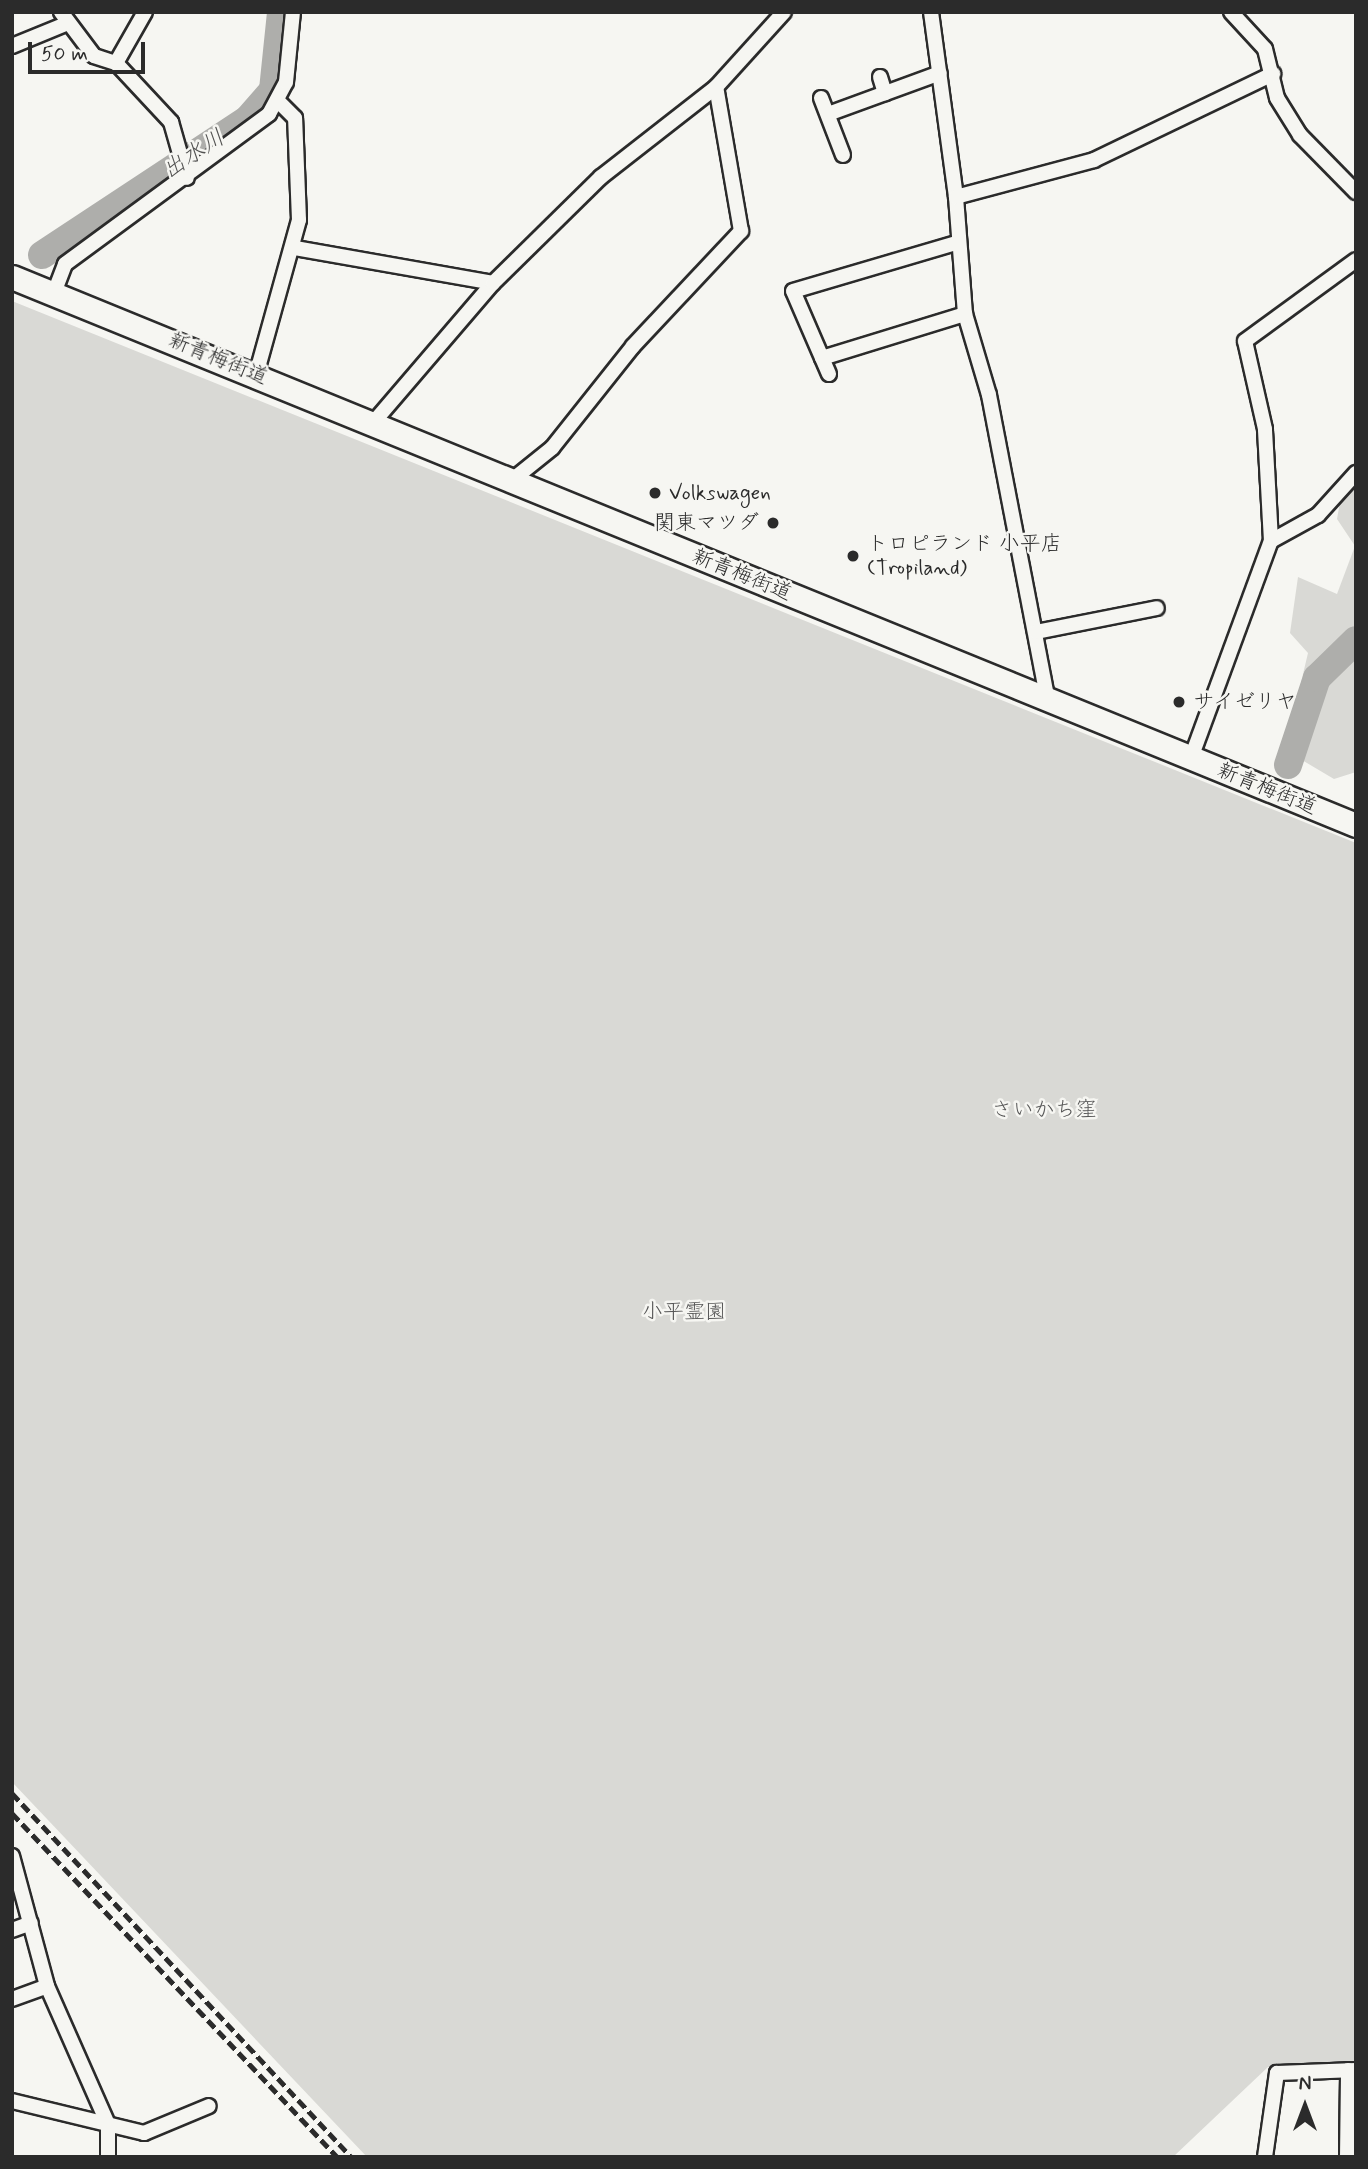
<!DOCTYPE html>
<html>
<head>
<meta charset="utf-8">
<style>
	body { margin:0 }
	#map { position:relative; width:1368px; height:2169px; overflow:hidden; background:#f6f6f2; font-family:Mynerve,"Klee One",sans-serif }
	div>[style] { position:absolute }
	.green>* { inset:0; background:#d9d9d5 }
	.river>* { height:28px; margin:-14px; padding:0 14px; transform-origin:14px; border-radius:14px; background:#aeaeab }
	.roads { filter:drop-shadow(2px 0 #2b2b2b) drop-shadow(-2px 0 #2b2b2b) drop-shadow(0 2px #2b2b2b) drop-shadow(0 -2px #2b2b2b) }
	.street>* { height:14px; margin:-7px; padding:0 7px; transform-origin:7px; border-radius:7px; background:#f6f6f2 }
	.primary>* { height:23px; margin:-11.5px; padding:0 11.5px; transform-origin:11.5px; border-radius:11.5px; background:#f6f6f2 }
	.rail>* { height:4.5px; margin-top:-2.25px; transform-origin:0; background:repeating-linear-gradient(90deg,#2b2b2b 0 10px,transparent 0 15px) }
	.dots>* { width:19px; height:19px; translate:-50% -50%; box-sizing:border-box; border:4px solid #f6f6f2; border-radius:50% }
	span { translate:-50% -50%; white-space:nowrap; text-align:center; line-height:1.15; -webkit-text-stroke:5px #f6f6f2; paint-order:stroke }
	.street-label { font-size:21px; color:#2b2b2b }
	.poi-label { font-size:21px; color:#2b2b2b }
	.left { translate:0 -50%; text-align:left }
	.right { translate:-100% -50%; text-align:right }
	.park-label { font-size:21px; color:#565656 }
	.water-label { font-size:23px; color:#525251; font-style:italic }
	.frame { position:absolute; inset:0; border:14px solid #2b2b2b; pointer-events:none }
	.north { position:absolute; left:1270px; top:2071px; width:70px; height:70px; -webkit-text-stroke:5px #f6f6f2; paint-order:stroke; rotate:0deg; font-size:19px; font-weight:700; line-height:28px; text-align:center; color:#2b2b2b }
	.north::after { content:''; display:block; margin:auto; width:24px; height:32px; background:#2b2b2b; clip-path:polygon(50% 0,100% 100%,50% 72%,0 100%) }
	.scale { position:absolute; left:28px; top:42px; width:117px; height:32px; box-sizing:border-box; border:4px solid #2b2b2b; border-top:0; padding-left:9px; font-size:21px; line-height:24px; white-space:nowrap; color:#2b2b2b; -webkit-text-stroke:5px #f6f6f2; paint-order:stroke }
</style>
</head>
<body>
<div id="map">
	<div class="green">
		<i style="clip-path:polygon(12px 301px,1356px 843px,1356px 2064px,1268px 2067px,1173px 2157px,367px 2157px,12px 1782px)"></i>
		<i style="clip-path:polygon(1356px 484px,1356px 772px,1334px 779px,1285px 750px,1308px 653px,1290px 633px,1298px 577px,1337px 594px,1355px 546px,1337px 519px,1340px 502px)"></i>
	</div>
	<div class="river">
		<i style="left:42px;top:255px;width:247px;rotate:-33.4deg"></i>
		<i style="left:248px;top:119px;width:38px;rotate:-49deg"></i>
		<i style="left:273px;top:90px;width:78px;rotate:-84.1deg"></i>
		<i style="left:1288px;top:765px;width:92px;rotate:-71.6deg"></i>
		<i style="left:1317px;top:678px;width:54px;rotate:-44.3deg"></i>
	</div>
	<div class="roads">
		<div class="street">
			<i style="left:61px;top:12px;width:55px;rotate:53.1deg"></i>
			<i style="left:94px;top:56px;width:23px;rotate:18deg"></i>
			<i style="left:116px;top:63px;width:81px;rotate:47deg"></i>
			<i style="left:171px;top:122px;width:58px;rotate:74.1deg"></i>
			<i style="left:931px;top:12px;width:187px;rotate:82.3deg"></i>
			<i style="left:956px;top:197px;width:117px;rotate:85.6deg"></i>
			<i style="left:965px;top:314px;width:84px;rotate:73.5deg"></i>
			<i style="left:989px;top:395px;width:311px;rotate:79.1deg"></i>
			<i style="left:1231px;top:12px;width:50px;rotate:47.4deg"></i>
			<i style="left:1265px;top:49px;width:50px;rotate:76.2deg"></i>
			<i style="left:1277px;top:98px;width:44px;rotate:58.1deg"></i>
			<i style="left:1300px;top:135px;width:80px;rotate:45.5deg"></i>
			<i style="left:12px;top:46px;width:61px;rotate:-22.3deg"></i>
			<i style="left:116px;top:63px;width:59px;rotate:-60.4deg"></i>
			<i style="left:880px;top:77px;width:17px;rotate:73deg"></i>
			<i style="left:821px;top:98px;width:61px;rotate:68.9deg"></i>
			<i style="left:828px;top:114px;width:119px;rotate:-20.1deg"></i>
			<i style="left:956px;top:197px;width:143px;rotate:-15deg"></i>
			<i style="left:1094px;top:160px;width:199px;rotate:-25.7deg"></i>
			<i style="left:295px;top:248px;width:201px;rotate:10deg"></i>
			<i style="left:54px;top:293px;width:31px;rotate:-69deg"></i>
			<i style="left:65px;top:264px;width:253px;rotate:-36.3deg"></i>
			<i style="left:269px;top:114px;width:36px;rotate:-62deg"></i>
			<i style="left:286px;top:82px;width:70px;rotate:-84.3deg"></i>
			<i style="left:822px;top:358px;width:150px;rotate:-17.1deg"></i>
			<i style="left:829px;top:374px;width:90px;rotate:-113.4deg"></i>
			<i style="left:793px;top:291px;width:173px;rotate:-16.4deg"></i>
			<i style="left:256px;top:375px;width:161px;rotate:-74.5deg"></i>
			<i style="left:299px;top:220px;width:102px;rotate:-92.2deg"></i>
			<i style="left:295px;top:118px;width:23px;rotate:-135deg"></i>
			<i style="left:373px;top:423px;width:184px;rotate:-49.4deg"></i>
			<i style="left:493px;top:283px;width:151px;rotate:-44.5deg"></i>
			<i style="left:601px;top:177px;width:146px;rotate:-38deg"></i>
			<i style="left:716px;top:87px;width:101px;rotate:-47.8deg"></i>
			<i style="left:511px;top:481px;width:53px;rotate:-38.8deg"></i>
			<i style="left:552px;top:448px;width:130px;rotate:-51.5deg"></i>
			<i style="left:633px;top:346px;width:158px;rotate:-46.8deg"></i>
			<i style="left:741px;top:231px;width:146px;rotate:-99.8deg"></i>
			<i style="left:1271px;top:541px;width:112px;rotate:-93.1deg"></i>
			<i style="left:1265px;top:429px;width:90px;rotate:-102.8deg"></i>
			<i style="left:1245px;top:341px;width:137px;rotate:-36.1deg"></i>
			<i style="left:1036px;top:632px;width:123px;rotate:-11.2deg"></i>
			<i style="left:1191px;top:758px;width:231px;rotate:-69.8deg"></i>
			<i style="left:1271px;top:541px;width:54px;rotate:-29deg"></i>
			<i style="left:1318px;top:515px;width:57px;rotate:-47.9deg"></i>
			<i style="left:12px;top:1856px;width:135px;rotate:74.9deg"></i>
			<i style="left:47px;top:1986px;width:151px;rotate:66.2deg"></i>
			<i style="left:108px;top:2124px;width:33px;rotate:90deg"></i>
			<i style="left:12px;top:1930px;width:20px;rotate:-20deg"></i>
			<i style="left:12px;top:1999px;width:37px;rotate:-20deg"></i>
			<i style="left:12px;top:2101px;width:136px;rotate:13.6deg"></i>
			<i style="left:144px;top:2133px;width:70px;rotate:-22.6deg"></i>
			<i style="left:1265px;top:2157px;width:85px;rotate:-81.9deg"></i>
			<i style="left:1277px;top:2073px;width:79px;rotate:-2.2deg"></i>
			<i style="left:1347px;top:2157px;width:87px;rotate:-89.3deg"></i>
		</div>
		<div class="primary">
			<i style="left:12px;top:277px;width:1451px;rotate:22.18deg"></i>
		</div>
	</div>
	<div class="rail">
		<i style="left:12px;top:1793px;width:498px;rotate:47deg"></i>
		<i style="left:12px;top:1813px;width:473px;rotate:46.6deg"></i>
	</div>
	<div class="dots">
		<i style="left:655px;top:493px;background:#2b2b2b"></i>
		<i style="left:773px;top:523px;background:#2b2b2b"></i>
		<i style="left:853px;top:556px;background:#2b2b2b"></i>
		<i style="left:1179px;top:702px;background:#2b2b2b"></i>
	</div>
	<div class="street-label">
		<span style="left:218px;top:359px;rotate:22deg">新青梅街道</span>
		<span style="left:742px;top:575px;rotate:22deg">新青梅街道</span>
		<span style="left:1267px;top:789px;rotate:22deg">新青梅街道</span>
	</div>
	<div class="poi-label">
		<span class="left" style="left:669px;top:493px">Volkswagen</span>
		<span class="right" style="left:759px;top:523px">関東マツダ</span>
		<span class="left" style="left:867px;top:556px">トロピランド 小平店<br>(Tropiland)</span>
		<span class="left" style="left:1193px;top:702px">サイゼリヤ</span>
	</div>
	<div class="park-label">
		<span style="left:1044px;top:1110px">さいかち窪</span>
		<span style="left:684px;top:1312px">小平霊園</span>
	</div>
	<div class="water-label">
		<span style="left:194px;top:155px;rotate:-33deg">出水川</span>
	</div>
	<div class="frame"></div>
	<div class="north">N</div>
	<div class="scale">50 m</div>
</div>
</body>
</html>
